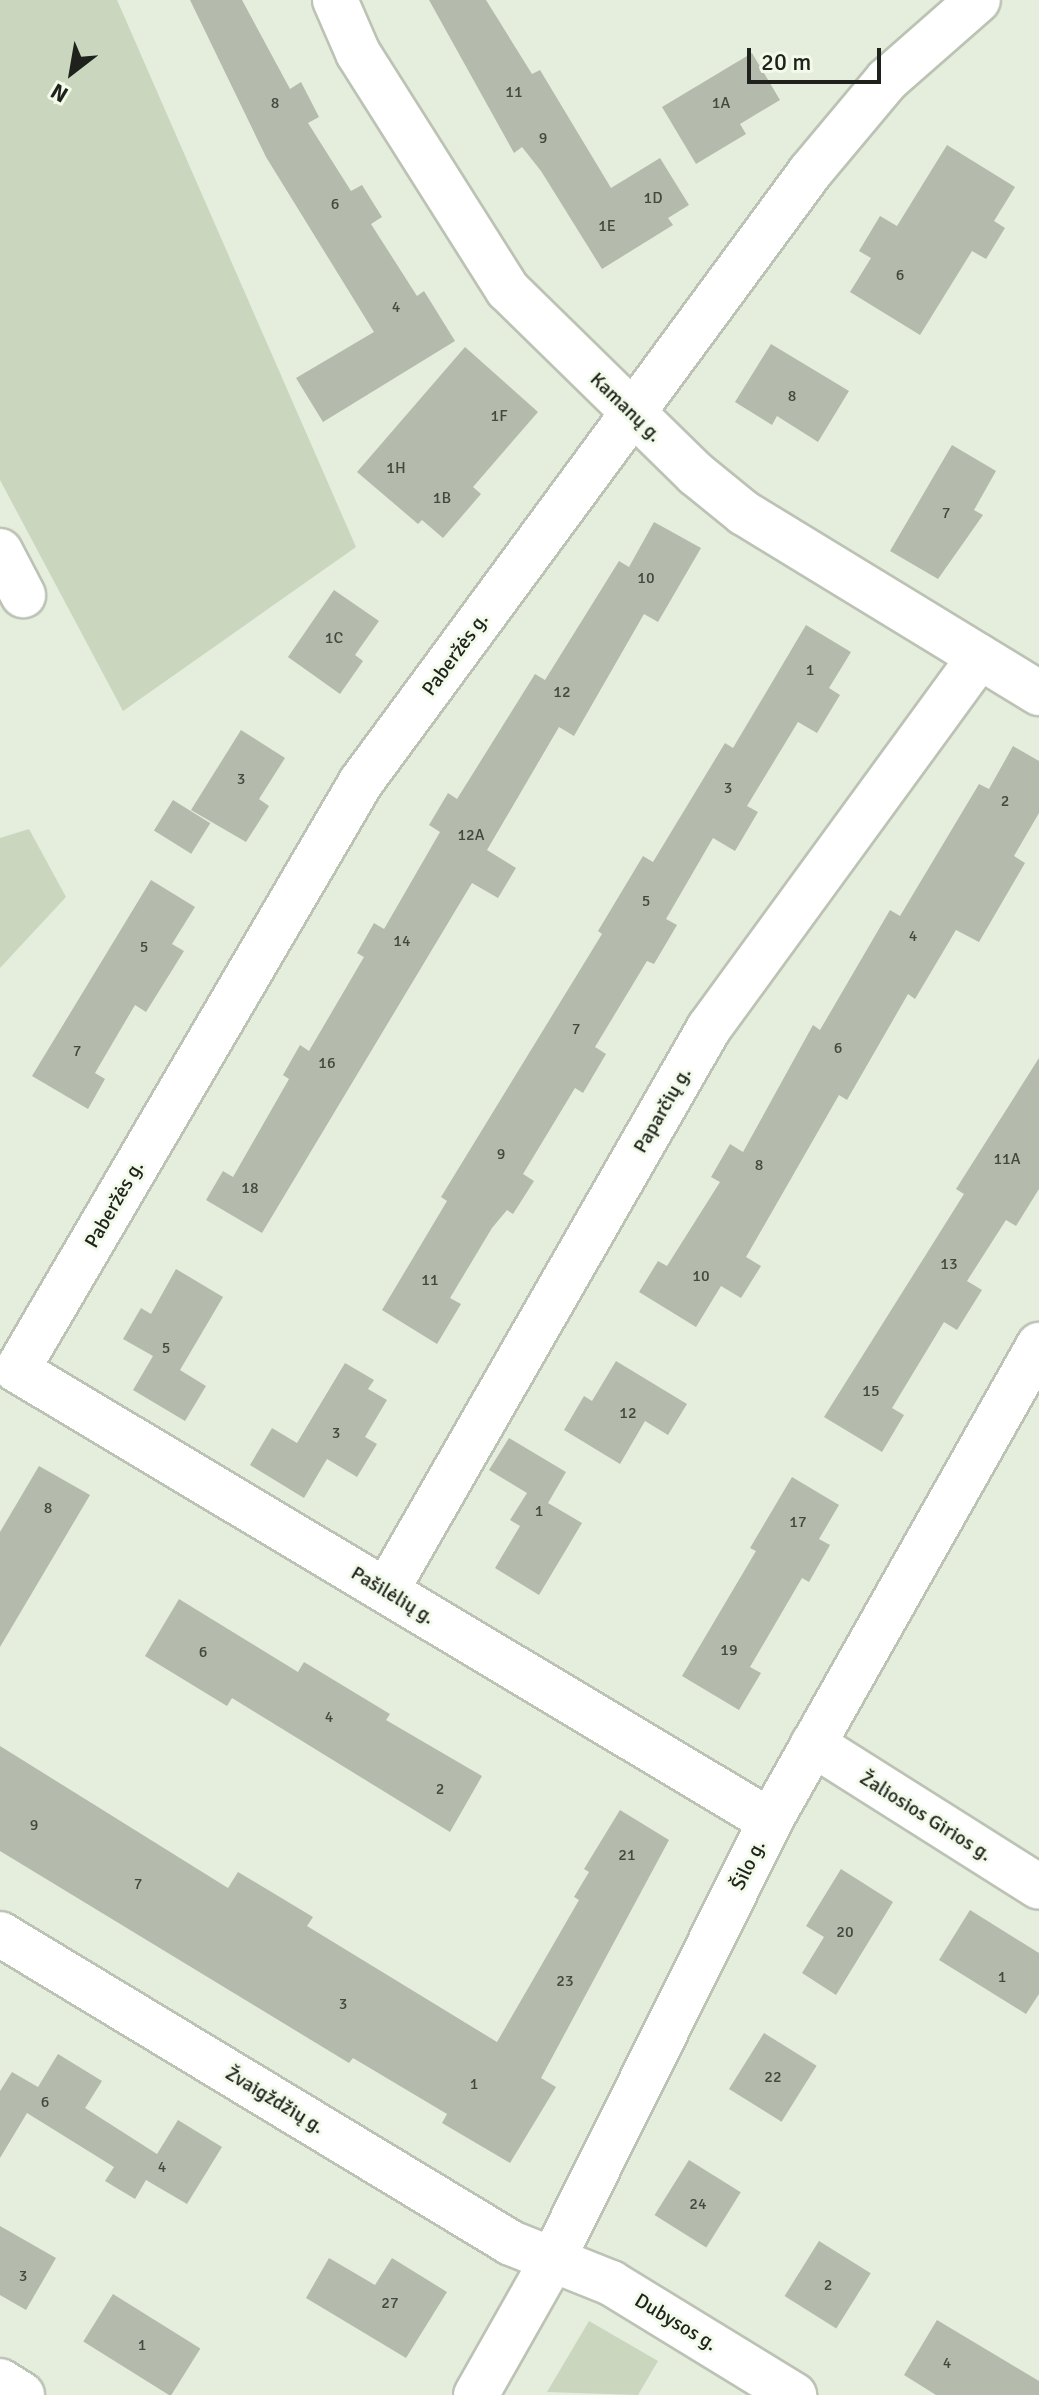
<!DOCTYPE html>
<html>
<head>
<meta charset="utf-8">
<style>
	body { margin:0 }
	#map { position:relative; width:1039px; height:2395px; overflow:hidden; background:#e5eddd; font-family:Signika,sans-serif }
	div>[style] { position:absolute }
	.green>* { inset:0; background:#cad6bd }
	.building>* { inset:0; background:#b4bbac; transform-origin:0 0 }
	.roads { filter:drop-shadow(2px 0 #bcc3b4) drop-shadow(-2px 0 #bcc3b4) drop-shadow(0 2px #bcc3b4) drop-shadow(0 -2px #bcc3b4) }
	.minor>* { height:44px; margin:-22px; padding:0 22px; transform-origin:22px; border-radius:22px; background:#fff }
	span { translate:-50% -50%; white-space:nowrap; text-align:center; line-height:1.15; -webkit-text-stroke:6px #f2faea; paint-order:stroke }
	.number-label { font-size:16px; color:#444840 }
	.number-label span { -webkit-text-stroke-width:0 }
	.street-label { font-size:20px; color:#1f221c }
	.north { position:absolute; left:32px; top:32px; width:80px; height:80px; -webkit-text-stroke:6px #f2faea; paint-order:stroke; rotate:211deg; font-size:22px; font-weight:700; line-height:32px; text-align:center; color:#1f221c }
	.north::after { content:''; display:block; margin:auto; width:28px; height:36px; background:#1f221c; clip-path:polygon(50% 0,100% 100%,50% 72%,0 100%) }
	.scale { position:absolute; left:747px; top:48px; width:134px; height:36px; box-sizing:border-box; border:4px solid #1f221c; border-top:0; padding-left:10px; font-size:24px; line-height:28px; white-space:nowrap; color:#1f221c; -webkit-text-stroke:6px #f2faea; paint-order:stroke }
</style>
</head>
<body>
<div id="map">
	<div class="green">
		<i style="clip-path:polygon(0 0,117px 0,356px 547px,123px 711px,0 480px)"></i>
		<i style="clip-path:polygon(29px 829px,66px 897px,0 968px,0 838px)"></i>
		<i style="clip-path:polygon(589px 2321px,658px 2361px,638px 2395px,547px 2392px)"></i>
	</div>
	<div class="building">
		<i style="clip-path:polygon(190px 0,242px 0,290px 89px,301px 82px,319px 117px,308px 123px,351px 191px,362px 185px,382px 217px,371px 224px,417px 296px,424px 291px,455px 341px,323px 422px,296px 378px,374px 332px,266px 157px)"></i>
		<i style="clip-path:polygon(429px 0,486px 0,532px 74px,540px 70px,611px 188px,660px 158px,689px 205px,668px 218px,673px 225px,602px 269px,541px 171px,522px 147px,514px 153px)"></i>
		<i style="clip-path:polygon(752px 53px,780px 100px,740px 124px,746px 134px,696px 164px,662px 107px)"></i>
		<i style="clip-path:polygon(947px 145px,1015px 187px,994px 221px,1005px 228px,986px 259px,972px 251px,920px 335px,850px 292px,871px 258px,859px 251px,880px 216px,897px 226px)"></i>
		<i style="clip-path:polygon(771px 344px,849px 391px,818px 442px,777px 416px,772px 425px,735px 402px)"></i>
		<i style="clip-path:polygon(465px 347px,538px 412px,473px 487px,481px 494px,443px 538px,422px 520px,418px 524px,357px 472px)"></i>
		<i style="clip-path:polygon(952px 445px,996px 471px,974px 510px,983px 515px,938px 579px,890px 551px)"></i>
		<i style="clip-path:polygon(654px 522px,701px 548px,658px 622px,644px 614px,574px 736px,559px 727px,487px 850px,516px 868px,498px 898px,472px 883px,262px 1233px,206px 1200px,223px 1171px,233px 1177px,289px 1079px,283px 1075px,300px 1045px,309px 1051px,364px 957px,357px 953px,374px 923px,384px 929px,440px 832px,429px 825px,448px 793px,457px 799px,535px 674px,545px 680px,619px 561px,629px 567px)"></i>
		<i style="clip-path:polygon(334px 590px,379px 621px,355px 655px,363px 661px,340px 694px,288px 657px)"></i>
		<i style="clip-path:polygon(806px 625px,851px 652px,829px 688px,840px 695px,817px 733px,798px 722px,747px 806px,758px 812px,735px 851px,713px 838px,666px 919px,677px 925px,654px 964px,647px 961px,595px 1047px,606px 1054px,583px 1093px,575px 1088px,523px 1174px,534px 1181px,513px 1214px,507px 1210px,492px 1228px,450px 1298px,461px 1304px,437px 1344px,382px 1310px,447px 1201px,441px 1197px,602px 934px,598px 931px,643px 856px,653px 862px,725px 743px,733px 748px)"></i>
		<i style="clip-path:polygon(241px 730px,285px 758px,259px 799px,269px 806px,246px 842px,191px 810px)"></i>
		<i style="clip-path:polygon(1013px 746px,1039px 761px,1039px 813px,1014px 856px,1025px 863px,979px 942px,956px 930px,915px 999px,908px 994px,847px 1100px,839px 1095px,746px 1257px,761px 1266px,741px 1298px,721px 1286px,696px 1327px,639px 1292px,658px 1261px,667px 1266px,720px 1182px,711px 1177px,730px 1144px,743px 1152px,813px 1025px,820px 1030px,890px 910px,900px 916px,979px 784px,989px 789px)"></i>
		<i style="left:173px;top:800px;width:44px;height:36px;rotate:32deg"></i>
		<i style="clip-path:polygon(151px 880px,195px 907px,172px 944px,184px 951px,146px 1012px,135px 1005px,95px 1073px,105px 1079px,88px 1109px,32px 1076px)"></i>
		<i style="clip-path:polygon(1039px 1058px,1039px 1189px,1016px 1226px,1006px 1220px,967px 1281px,982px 1290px,957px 1330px,944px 1322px,892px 1408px,904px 1415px,882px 1452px,824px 1417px,964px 1194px,956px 1189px)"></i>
		<i style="clip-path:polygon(176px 1269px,223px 1297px,180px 1370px,206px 1386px,185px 1421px,133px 1390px,153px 1356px,123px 1339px,141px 1308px,151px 1314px)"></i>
		<i style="clip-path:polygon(616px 1361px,687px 1404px,668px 1435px,645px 1421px,620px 1464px,564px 1430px,584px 1396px,592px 1401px)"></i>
		<i style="clip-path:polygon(345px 1363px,374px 1380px,368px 1389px,387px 1400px,365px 1437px,377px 1444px,357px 1477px,327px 1459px,304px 1498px,250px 1465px,272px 1428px,297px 1443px)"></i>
		<i style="clip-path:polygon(509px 1438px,566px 1472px,548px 1503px,582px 1523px,539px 1595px,495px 1568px,520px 1526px,510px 1520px,527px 1493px,489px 1470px)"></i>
		<i style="clip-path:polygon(39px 1466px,90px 1495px,0 1647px,0 1532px)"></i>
		<i style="clip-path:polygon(792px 1477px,839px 1505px,819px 1539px,830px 1545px,809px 1582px,802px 1578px,750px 1667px,761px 1673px,739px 1710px,682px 1676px,756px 1551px,750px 1548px)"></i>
		<i style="clip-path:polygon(179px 1599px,298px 1672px,304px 1662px,390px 1714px,386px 1720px,482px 1776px,450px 1832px,232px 1698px,227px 1706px,145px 1656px)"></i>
		<i style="clip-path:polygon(0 1746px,228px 1888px,238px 1872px,313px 1917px,307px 1926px,497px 2042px,579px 1900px,574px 1897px,589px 1872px,584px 1869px,620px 1810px,669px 1840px,541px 2078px,556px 2087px,510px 2163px,442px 2123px,447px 2114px,353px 2058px,349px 2063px,0 1851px)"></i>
		<i style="clip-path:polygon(841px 1869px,893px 1902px,836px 1995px,802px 1973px,824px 1937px,806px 1926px)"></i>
		<i style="clip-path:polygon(970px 1910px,1039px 1953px,1039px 1994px,1026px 2014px,939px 1960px)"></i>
		<i style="left:764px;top:2033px;width:62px;height:66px;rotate:32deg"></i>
		<i style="clip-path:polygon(58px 2054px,102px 2081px,85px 2108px,157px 2154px,178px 2120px,222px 2147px,187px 2204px,146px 2180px,135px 2199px,105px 2181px,114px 2167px,27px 2113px,0 2158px,0 2091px,12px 2072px,38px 2087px)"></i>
		<i style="left:689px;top:2160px;width:61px;height:65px;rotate:32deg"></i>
		<i style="clip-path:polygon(0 2226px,56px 2258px,26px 2310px,0 2295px)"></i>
		<i style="left:819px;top:2241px;width:61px;height:65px;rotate:32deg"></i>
		<i style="clip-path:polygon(329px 2258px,375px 2285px,392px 2258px,447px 2292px,406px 2358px,306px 2298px)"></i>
		<i style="left:113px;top:2294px;width:103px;height:56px;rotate:32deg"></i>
		<i style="clip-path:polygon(937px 2320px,1039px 2381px,1039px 2395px,936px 2395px,904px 2375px)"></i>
	</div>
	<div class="roads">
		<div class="minor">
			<i style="left:335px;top:0;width:58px;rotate:66.5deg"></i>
			<i style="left:358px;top:53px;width:280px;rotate:57.7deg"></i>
			<i style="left:508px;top:290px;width:263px;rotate:44.4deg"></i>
			<i style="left:696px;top:474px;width:62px;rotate:39.1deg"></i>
			<i style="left:744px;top:513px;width:346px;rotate:31.4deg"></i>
			<i style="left:0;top:551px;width:50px;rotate:62.4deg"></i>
			<i style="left:386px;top:1591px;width:649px;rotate:-60.16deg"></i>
			<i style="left:709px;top:1028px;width:459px;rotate:-53.9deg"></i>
			<i style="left:813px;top:1744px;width:267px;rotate:32.3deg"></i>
			<i style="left:770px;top:1821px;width:878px;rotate:-149.08deg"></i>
			<i style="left:17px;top:1370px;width:681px;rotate:-59.67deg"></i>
			<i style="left:361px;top:782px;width:757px;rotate:-53.64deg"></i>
			<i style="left:810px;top:172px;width:120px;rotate:-50.1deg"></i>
			<i style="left:887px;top:80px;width:121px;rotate:-41.3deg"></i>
			<i style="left:0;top:1934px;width:597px;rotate:31.16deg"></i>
			<i style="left:511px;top:2243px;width:108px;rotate:21.8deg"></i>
			<i style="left:611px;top:2283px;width:215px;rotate:31.5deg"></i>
			<i style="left:0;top:2381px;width:26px;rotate:32deg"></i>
			<i style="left:476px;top:2395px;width:156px;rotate:-60.5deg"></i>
			<i style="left:553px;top:2259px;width:489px;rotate:-63.6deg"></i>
			<i style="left:770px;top:1821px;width:547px;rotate:-60.53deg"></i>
		</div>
	</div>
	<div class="number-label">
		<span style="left:514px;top:92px">11</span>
		<span style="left:275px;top:103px">8</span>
		<span style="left:721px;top:103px">1A</span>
		<span style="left:543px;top:138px">9</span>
		<span style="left:653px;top:198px">1D</span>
		<span style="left:335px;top:204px">6</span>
		<span style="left:607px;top:226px">1E</span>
		<span style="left:900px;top:275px">6</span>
		<span style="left:396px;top:307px">4</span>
		<span style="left:792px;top:396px">8</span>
		<span style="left:499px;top:416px">1F</span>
		<span style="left:396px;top:468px">1H</span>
		<span style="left:442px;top:498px">1B</span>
		<span style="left:946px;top:513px">7</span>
		<span style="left:646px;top:578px">10</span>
		<span style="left:334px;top:638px">1C</span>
		<span style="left:810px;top:670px">1</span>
		<span style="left:562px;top:692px">12</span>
		<span style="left:241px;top:779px">3</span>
		<span style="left:728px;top:788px">3</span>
		<span style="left:1005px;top:801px">2</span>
		<span style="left:471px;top:835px">12A</span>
		<span style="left:646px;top:901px">5</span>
		<span style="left:913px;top:936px">4</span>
		<span style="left:402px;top:941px">14</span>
		<span style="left:144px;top:947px">5</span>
		<span style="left:576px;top:1029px">7</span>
		<span style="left:838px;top:1048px">6</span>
		<span style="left:77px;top:1051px">7</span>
		<span style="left:327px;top:1063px">16</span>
		<span style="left:501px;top:1154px">9</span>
		<span style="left:1007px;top:1159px">11A</span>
		<span style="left:759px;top:1165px">8</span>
		<span style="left:250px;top:1188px">18</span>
		<span style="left:949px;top:1264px">13</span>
		<span style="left:701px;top:1276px">10</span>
		<span style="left:430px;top:1280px">11</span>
		<span style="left:166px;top:1348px">5</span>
		<span style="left:871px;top:1391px">15</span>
		<span style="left:628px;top:1413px">12</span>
		<span style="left:336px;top:1433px">3</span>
		<span style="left:48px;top:1508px">8</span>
		<span style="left:539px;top:1511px">1</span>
		<span style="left:798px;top:1522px">17</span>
		<span style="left:729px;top:1650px">19</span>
		<span style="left:203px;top:1652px">6</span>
		<span style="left:329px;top:1717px">4</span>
		<span style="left:440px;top:1789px">2</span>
		<span style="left:34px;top:1825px">9</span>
		<span style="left:627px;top:1855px">21</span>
		<span style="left:138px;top:1884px">7</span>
		<span style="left:845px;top:1932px">20</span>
		<span style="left:1002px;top:1977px">1</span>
		<span style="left:565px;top:1981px">23</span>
		<span style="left:343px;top:2004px">3</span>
		<span style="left:773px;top:2077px">22</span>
		<span style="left:474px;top:2084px">1</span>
		<span style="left:45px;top:2102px">6</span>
		<span style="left:162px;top:2167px">4</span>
		<span style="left:698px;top:2204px">24</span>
		<span style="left:23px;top:2276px">3</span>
		<span style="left:828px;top:2285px">2</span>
		<span style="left:390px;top:2303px">27</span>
		<span style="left:142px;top:2345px">1</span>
		<span style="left:947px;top:2363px">4</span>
	</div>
	<div class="street-label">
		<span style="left:626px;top:407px;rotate:44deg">Kamanų g.</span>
		<span style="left:455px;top:654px;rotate:-54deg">Paberžės g.</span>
		<span style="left:662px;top:1110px;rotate:-60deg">Paparčių g.</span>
		<span style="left:114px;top:1204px;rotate:-60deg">Paberžės g.</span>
		<span style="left:393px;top:1595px;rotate:31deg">Pašilėlių g.</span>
		<span style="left:926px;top:1816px;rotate:32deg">Žaliosios Girios g.</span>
		<span style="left:748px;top:1865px;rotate:-64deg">Šilo g.</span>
		<span style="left:275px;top:2100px;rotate:31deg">Žvaigždžių g.</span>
		<span style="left:676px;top:2322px;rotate:31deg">Dubysos g.</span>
	</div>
	<div class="north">N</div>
	<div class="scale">20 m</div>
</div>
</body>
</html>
